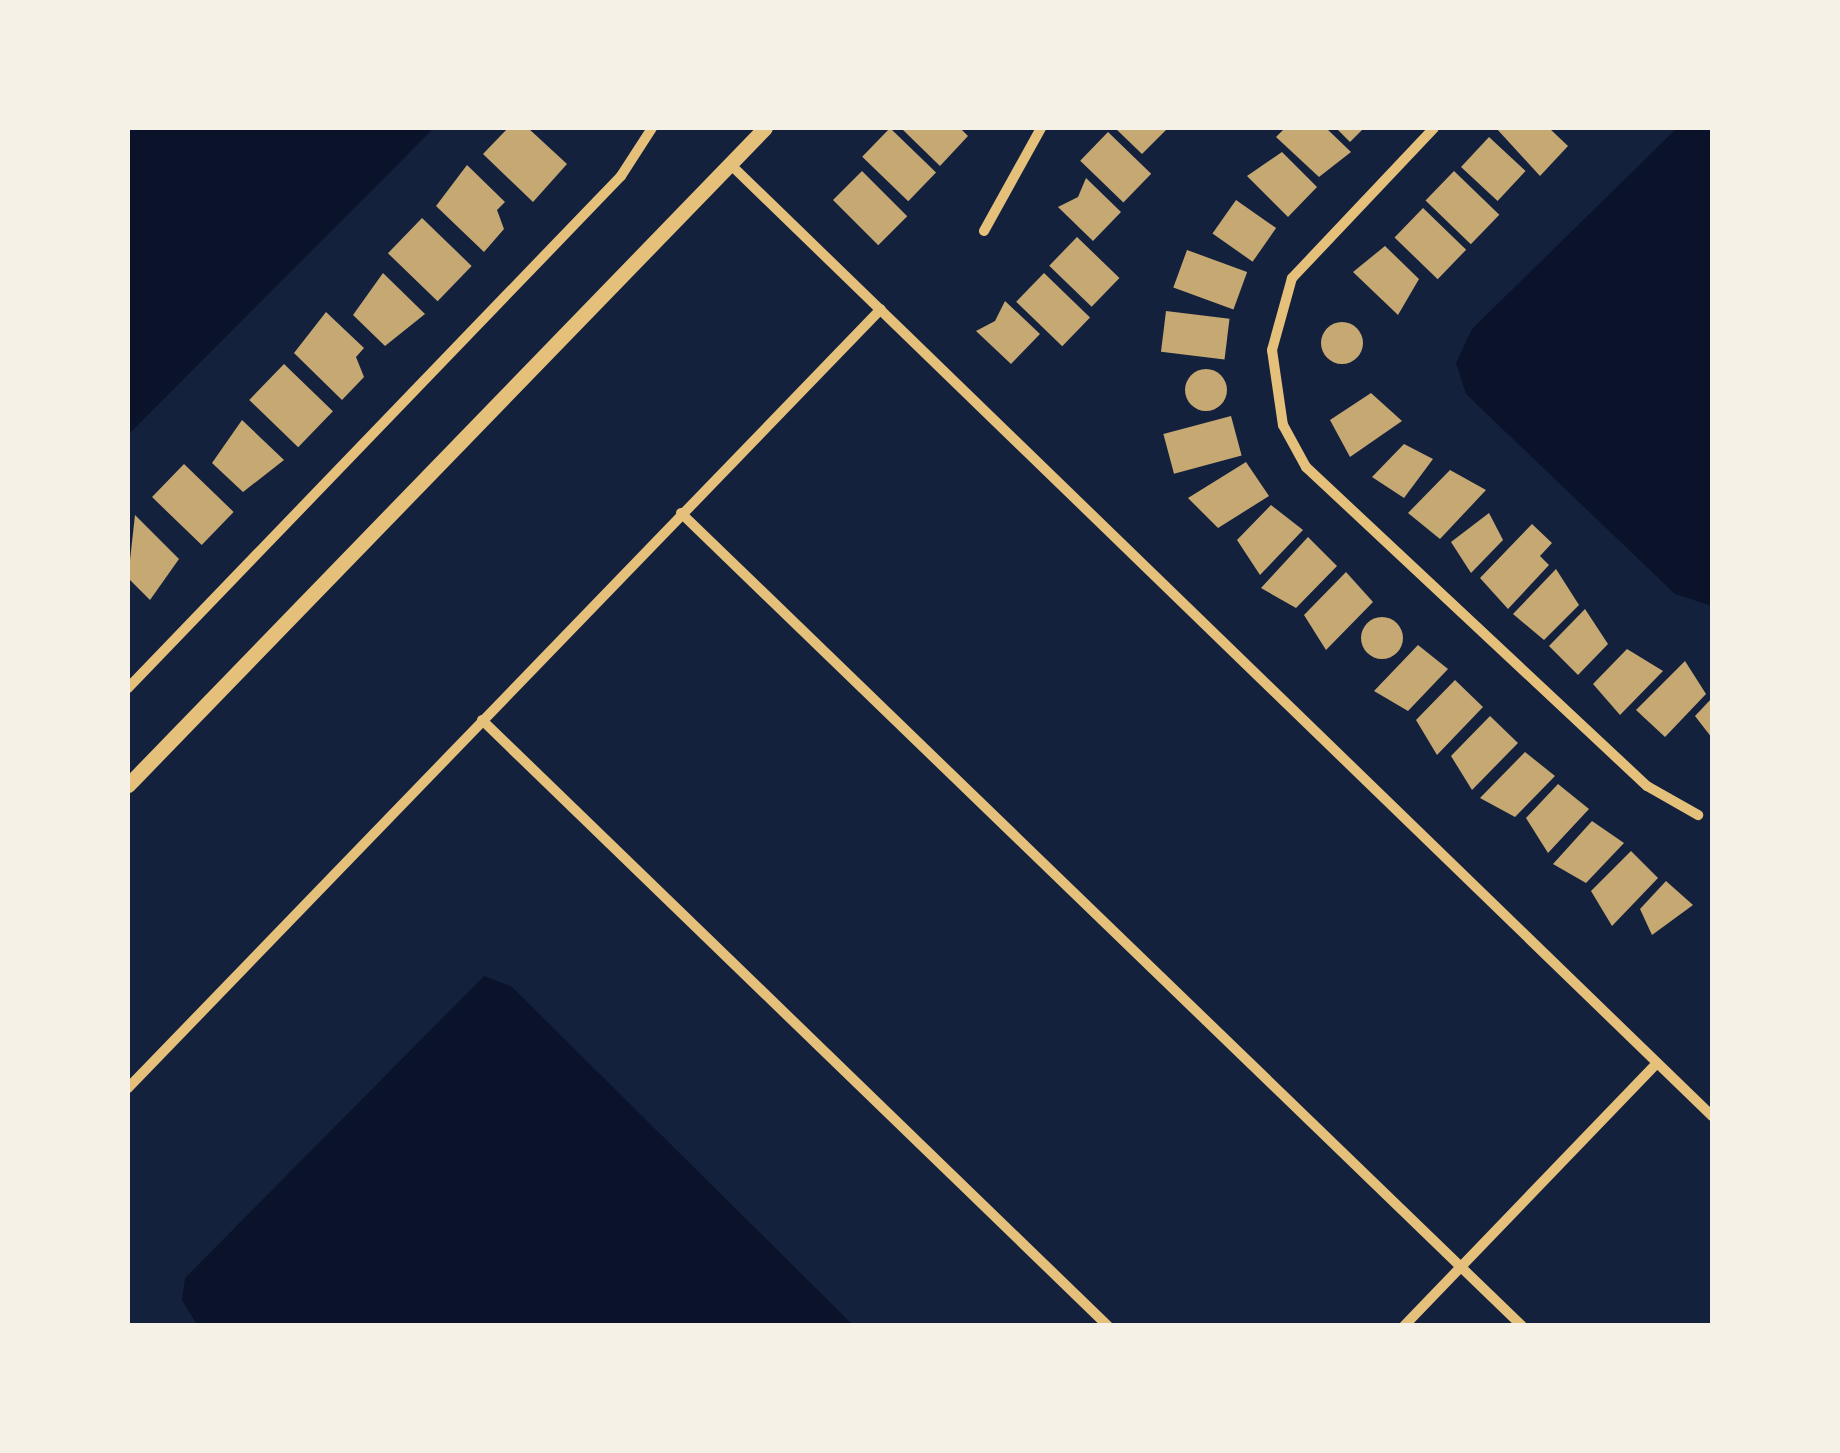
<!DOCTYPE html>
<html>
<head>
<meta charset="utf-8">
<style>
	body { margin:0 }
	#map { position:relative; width:1840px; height:1453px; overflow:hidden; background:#14213d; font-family:"Fira Sans",sans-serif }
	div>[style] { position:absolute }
	.water>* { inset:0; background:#0b132b }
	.building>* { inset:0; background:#c6a872; transform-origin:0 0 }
	.round { border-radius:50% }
	.minor>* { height:10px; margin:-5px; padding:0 5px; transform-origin:5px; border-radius:5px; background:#e5c07b }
	.tertiary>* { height:15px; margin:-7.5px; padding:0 7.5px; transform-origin:7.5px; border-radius:7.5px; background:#e5c07b }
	span { translate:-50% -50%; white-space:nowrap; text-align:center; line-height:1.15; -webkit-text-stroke:10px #f6f1e7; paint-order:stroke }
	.frame { position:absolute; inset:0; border:130px solid #f6f1e7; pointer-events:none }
</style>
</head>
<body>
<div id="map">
	<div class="water">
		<i style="clip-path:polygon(128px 128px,434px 128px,128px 435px)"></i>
		<i style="clip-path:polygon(1677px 128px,1712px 128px,1712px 606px,1675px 594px,1466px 394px,1456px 363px,1472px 329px)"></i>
		<i style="clip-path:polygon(484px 976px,511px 986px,853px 1325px,197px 1325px,182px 1300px,185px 1278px)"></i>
	</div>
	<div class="building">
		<i style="clip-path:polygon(508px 128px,528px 128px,567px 164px,533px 202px,483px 154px)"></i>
		<i style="left:890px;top:128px;width:64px;height:40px;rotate:44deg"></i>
		<i style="clip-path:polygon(901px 128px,960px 128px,968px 136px,940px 166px)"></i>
		<i style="clip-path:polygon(1115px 128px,1168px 128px,1142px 154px)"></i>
		<i style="clip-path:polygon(1285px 128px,1326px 128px,1351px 152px,1319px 177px,1276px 137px)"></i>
		<i style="clip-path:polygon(1336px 128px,1364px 128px,1350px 142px)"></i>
		<i style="clip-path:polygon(1496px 128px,1549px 128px,1568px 146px,1540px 176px)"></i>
		<i style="left:1108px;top:132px;width:60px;height:40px;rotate:44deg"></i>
		<i style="left:1489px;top:137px;width:50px;height:41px;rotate:43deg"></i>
		<i style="clip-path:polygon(1282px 152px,1317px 187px,1288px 217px,1247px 176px)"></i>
		<i style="clip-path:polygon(467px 165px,505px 202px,497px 210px,504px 229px,484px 252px,436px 206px)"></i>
		<i style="left:862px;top:171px;width:64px;height:41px;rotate:45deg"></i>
		<i style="left:1454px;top:171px;width:63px;height:41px;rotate:44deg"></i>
		<i style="clip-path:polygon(1086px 178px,1121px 212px,1093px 241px,1058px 207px,1078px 197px)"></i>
		<i style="left:1236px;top:200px;width:49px;height:41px;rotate:35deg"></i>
		<i style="left:1423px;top:208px;width:60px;height:41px;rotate:44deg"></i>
		<i style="left:422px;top:218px;width:69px;height:49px;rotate:44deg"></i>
		<i style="left:1077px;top:237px;width:59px;height:40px;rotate:44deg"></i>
		<i style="clip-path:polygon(1385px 246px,1419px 279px,1398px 315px,1353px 272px)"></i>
		<i style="left:1187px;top:250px;width:64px;height:40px;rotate:20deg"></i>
		<i style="clip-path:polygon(383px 273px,425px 314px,385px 346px,353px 315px)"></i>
		<i style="left:1044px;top:273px;width:64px;height:40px;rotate:44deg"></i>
		<i style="clip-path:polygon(1005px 301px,1040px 334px,1011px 364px,976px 331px,995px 321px)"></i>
		<i style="left:1166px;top:311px;width:64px;height:41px;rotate:7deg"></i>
		<i style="clip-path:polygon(326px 312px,364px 348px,356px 357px,364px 377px,342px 400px,294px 353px)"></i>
		<i class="round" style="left:1321px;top:322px;width:42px;height:42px"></i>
		<i style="left:284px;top:364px;width:68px;height:50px;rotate:44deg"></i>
		<i class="round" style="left:1185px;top:369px;width:42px;height:42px"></i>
		<i style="clip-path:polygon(1371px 393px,1402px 421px,1350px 457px,1330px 420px)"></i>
		<i style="left:1231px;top:416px;width:41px;height:70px;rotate:75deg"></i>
		<i style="clip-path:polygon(242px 420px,284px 460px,243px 492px,212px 463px)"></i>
		<i style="clip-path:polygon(1404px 444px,1433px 459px,1404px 498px,1372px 477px)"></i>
		<i style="clip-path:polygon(1246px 462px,1269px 496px,1218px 528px,1188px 498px)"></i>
		<i style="left:184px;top:464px;width:69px;height:46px;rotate:44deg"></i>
		<i style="clip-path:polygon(1450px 470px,1486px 490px,1440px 539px,1408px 513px)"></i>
		<i style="clip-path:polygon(1271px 505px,1303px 530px,1260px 575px,1237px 540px)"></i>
		<i style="clip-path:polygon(1489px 513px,1503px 540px,1471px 573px,1451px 542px)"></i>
		<i style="clip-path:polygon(135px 515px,179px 559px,150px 600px,128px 578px)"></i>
		<i style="clip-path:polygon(1532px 524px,1552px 543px,1540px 556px,1549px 565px,1508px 609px,1480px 578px)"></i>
		<i style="clip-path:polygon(1308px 537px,1337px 566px,1296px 608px,1261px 588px)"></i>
		<i style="clip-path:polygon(1556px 569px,1579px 605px,1544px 640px,1513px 614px)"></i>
		<i style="clip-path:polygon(1346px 572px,1373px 602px,1326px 650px,1304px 615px)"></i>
		<i style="clip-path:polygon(1585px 609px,1608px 644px,1578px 675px,1549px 646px)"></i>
		<i class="round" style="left:1361px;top:617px;width:42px;height:42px"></i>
		<i style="clip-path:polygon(1418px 645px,1448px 669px,1408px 711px,1374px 691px)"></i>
		<i style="clip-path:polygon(1627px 649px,1663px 671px,1620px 715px,1593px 684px)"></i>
		<i style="clip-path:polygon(1685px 661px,1706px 694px,1665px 737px,1636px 710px)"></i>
		<i style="clip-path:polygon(1455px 680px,1483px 707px,1437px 755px,1416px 720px)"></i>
		<i style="clip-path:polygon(1712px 698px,1712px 738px,1695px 716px)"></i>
		<i style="clip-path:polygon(1490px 716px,1518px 743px,1472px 790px,1451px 756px)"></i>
		<i style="clip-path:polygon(1525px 752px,1555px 776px,1515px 817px,1480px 798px)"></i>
		<i style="clip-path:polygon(1558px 784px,1589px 809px,1548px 853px,1526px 818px)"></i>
		<i style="clip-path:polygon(1592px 821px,1624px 843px,1586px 883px,1553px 864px)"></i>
		<i style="clip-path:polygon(1631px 851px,1658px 878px,1612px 926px,1591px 891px)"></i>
		<i style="clip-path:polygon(1666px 881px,1693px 905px,1652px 935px,1640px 909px)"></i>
	</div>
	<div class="minor">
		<i style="left:1434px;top:128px;width:207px;rotate:133.4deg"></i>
		<i style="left:1292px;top:278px;width:75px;rotate:105.5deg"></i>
		<i style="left:1272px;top:350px;width:76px;rotate:81.7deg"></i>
		<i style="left:1283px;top:425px;width:48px;rotate:61.3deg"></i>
		<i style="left:1306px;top:467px;width:467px;rotate:43.1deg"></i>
		<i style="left:1647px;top:786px;width:59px;rotate:29.6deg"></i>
		<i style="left:730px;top:164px;width:1368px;rotate:44.11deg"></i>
		<i style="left:984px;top:231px;width:118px;rotate:-61deg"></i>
		<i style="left:681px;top:513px;width:1170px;rotate:44.03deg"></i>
		<i style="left:128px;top:688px;width:711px;rotate:-46.08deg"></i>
		<i style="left:621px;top:176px;width:57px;rotate:-57.1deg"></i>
		<i style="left:482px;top:720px;width:871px;rotate:44.07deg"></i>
		<i style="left:128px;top:1088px;width:1083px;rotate:-45.97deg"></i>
		<i style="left:1404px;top:1326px;width:365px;rotate:-46.1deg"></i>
	</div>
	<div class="tertiary">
		<i style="left:128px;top:785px;width:915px;rotate:-45.89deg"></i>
	</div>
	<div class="frame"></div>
</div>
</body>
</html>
